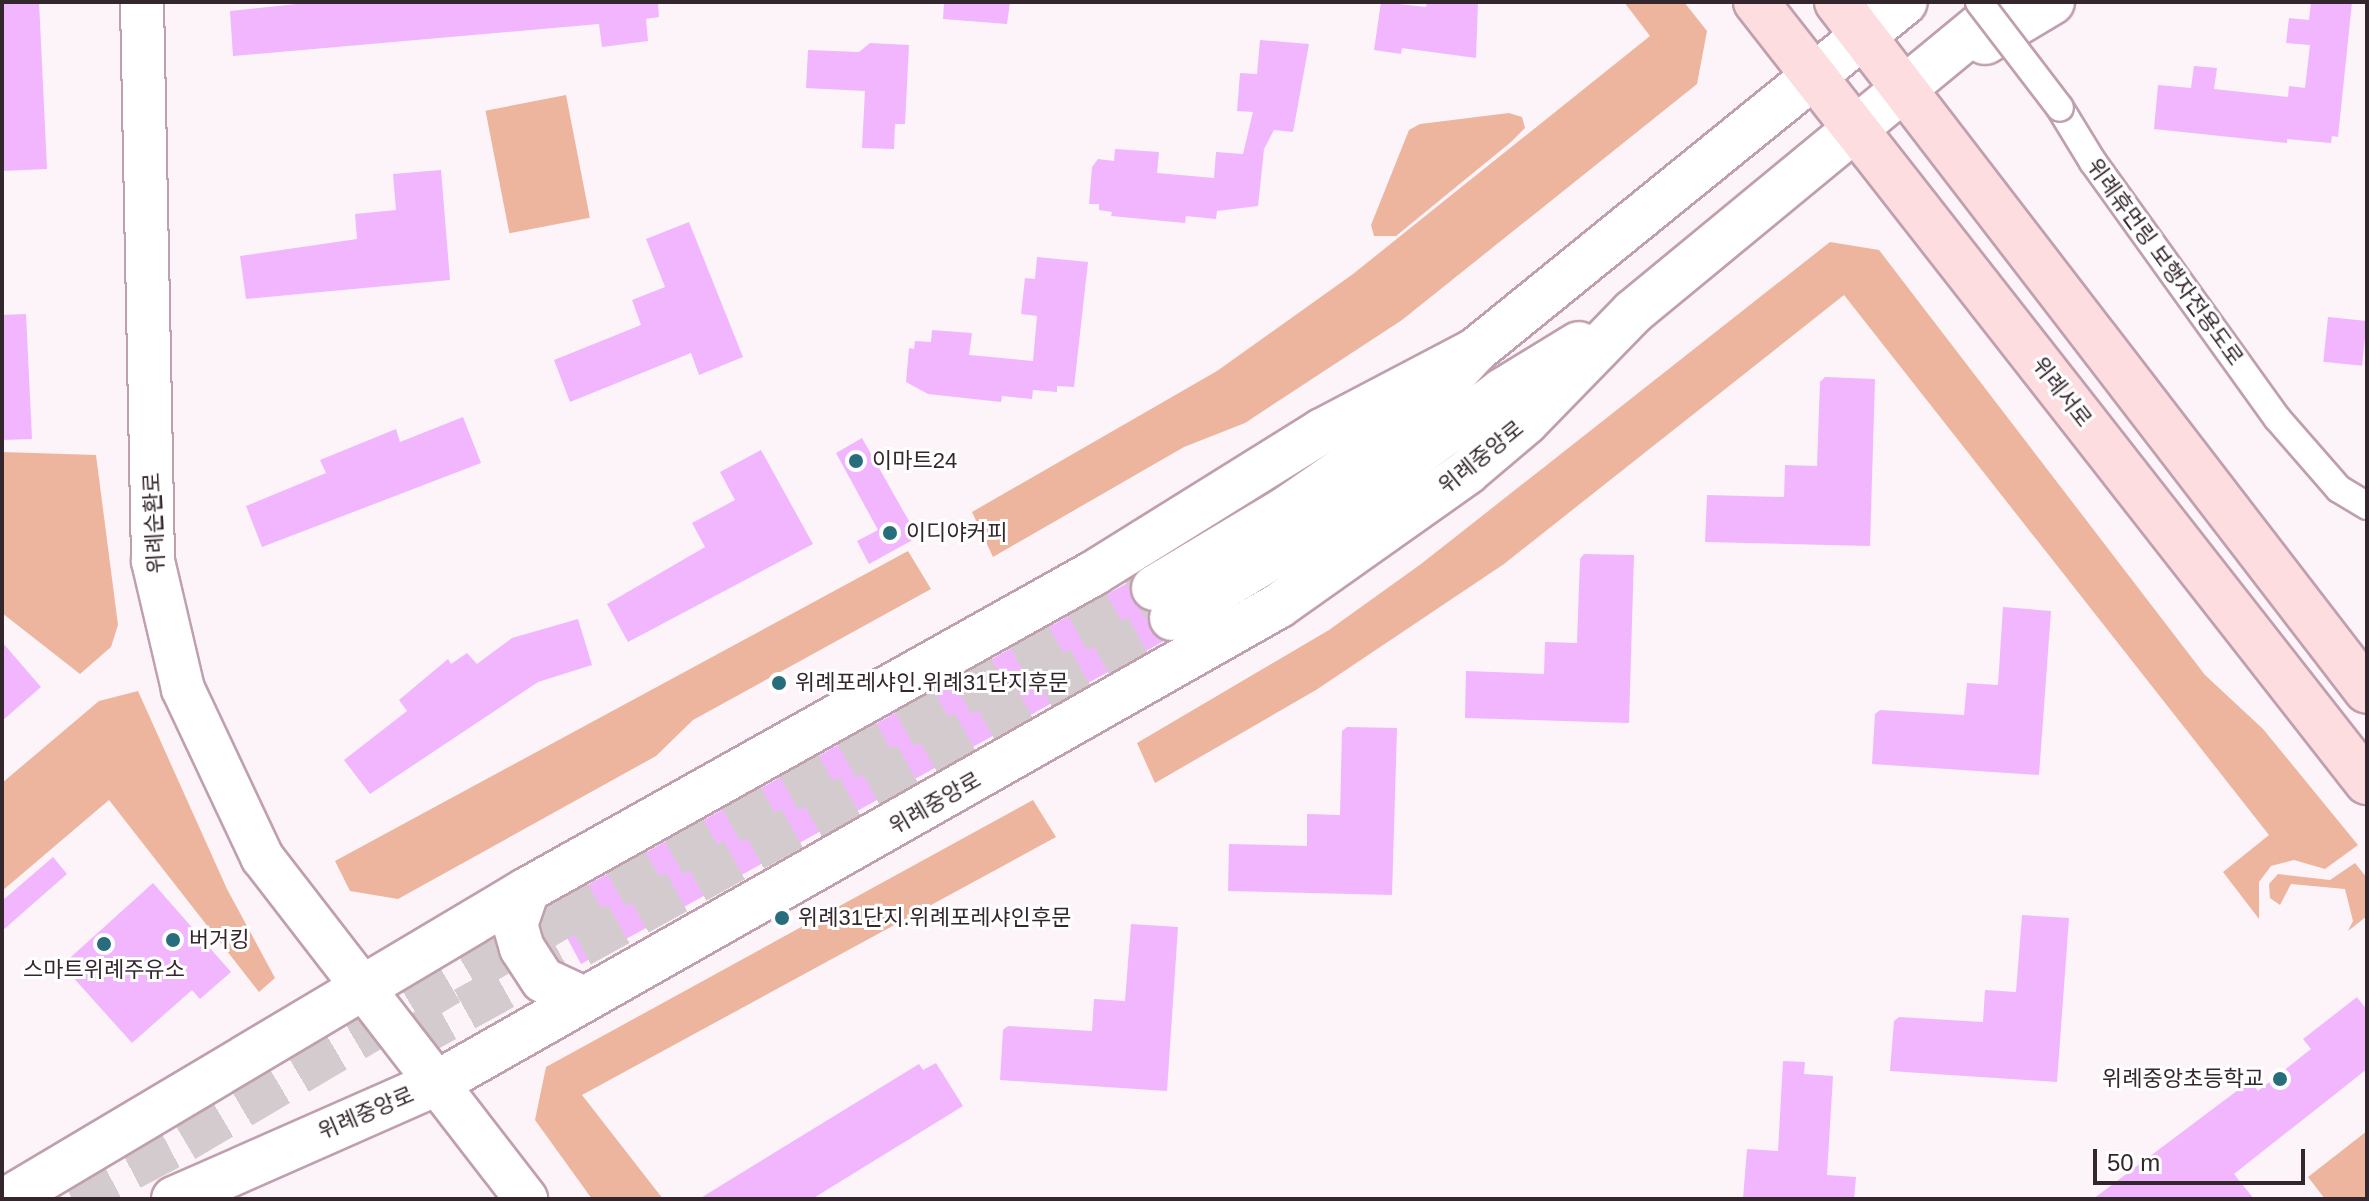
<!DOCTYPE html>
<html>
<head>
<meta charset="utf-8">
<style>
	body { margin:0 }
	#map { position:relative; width:2369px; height:1201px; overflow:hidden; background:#fcf4f8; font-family:Arial,"Noto Sans KR",sans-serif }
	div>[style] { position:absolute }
	.green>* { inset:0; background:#edb49e; transform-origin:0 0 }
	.building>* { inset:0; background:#f1b6fd; transform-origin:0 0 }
	.secondary-tunnel>* { height:44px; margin-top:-22px; transform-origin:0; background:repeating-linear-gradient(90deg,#d4cbcf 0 44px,transparent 0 66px) }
	.roads { filter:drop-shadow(2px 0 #c09faf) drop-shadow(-2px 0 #c09faf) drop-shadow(0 2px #c09faf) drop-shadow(0 -2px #c09faf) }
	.pedestrian>* { height:26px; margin:-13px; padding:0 13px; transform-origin:13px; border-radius:13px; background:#fff }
	.tertiary>* { height:42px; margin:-21px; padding:0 21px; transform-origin:21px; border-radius:21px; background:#fff }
	.secondary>* { height:44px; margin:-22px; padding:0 22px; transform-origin:22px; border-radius:22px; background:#fff }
	.primary>* { height:44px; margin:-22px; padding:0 22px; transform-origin:22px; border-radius:22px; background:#fddddf }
	.bridges { filter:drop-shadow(2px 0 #c09faf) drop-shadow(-2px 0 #c09faf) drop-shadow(0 2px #c09faf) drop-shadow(0 -2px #c09faf) }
	.pedestrian-bridge>* { height:26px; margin:-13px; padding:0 13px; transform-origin:13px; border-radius:13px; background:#fff }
	.dots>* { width:22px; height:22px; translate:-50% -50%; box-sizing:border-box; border:4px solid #fff; border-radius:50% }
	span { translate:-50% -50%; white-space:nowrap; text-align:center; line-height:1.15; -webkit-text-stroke:6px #fff; paint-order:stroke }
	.street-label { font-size:22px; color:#34262d }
	.poi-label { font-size:22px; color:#34262d }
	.left { translate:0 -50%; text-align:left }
	.right { translate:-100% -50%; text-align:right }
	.frame { position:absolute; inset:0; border:4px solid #34262d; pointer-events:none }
	.scale { position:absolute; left:2093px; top:1149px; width:212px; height:36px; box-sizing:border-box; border:4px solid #34262d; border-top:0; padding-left:10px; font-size:24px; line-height:28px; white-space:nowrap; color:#34262d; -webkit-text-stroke:6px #fff; paint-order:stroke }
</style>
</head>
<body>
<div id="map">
	<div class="green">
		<i style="clip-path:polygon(1624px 2px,1684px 2px,1707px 31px,1697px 84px,1402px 320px,1245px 423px,1184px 447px,993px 557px,972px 512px,1217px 371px,1353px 274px,1650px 36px)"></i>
		<i style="left:566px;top:95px;width:125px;height:82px;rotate:79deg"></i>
		<i style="clip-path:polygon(1509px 113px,1522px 117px,1525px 128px,1511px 142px,1396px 236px,1374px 236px,1371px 225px,1409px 130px,1420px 124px)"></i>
		<i style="clip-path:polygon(1830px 242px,1879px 250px,2205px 675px,2263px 729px,2358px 845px,2325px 869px,2294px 860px,2271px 866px,2259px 882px,2259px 919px,2223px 872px,2269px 835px,1844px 295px,1504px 564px,1316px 690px,1155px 783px,1137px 743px,1329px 630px,1421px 564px)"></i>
		<i style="clip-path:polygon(2px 452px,96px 455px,118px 625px,111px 647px,80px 674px,2px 613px)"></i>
		<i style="clip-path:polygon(908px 551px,931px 589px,693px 720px,656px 756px,398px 899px,350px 891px,335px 861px)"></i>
		<i style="clip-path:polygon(138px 691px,227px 889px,275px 978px,259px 992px,109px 800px,2px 891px,2px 783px,99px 701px)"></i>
		<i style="clip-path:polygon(1033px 800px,1056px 837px,582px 1095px,663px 1199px,592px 1199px,535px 1120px,546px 1067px)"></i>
		<i style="clip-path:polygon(2355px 863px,2367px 878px,2367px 916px,2348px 931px,2353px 921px,2345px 889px,2291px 884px,2280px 905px,2270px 898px,2269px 884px,2278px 874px,2330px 880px)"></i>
		<i style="clip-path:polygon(2367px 1131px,2367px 1199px,2325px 1199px,2308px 1177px)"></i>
	</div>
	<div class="building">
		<i style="clip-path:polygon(2px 2px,39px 2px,47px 169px,2px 171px)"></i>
		<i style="clip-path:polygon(315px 2px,658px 2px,659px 17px,646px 19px,648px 41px,602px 47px,599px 24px,233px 56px,230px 11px)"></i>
		<i style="clip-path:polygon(944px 2px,1010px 2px,1007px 24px,943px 19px)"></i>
		<i style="clip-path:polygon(1381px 2px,1426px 7px,1427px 2px,1478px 2px,1476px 58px,1402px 48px,1401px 54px,1374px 50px)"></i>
		<i style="clip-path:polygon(2311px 2px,2352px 2px,2338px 137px,2332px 136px,2331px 143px,2287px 139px,2287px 143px,2154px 129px,2158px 85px,2191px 88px,2194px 66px,2217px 68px,2214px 89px,2288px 97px,2289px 86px,2305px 88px,2310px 45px,2286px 43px,2289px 18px,2309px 20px)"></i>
		<i style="clip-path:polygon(1260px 40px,1309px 44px,1293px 132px,1274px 130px,1264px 149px,1258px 206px,1217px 211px,1216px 219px,1186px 216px,1185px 223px,1111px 216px,1112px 212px,1099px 210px,1099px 204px,1089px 204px,1092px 167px,1098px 159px,1114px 161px,1115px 149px,1159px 152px,1157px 173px,1214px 178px,1216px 152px,1243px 154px,1253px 112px,1237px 111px,1240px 73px,1257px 74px)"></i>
		<i style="clip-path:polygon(870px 43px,909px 45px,905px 124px,895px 124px,894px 149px,862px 148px,865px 91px,806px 88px,808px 50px,859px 52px)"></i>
		<i style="clip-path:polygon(441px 170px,450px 280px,246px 299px,240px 256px,357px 239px,355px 214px,396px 210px,393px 174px)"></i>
		<i style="clip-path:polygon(689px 222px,743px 357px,699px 375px,691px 353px,570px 402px,554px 360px,641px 325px,632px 300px,665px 287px,646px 239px)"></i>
		<i style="clip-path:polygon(1037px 257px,1088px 262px,1074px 387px,1057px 386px,1057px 392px,1033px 390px,1032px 399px,1002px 396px,1001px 402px,928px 394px,906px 382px,909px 348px,914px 349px,915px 341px,931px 342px,932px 330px,972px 333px,969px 355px,1033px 361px,1037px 316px,1021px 314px,1025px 278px,1035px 279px)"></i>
		<i style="clip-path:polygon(26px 314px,32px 439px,2px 440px,2px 315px)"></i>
		<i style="left:2328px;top:317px;width:39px;height:45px;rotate:6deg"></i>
		<i style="clip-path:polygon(1825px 377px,1875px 379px,1870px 546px,1705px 542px,1707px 495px,1784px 497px,1785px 465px,1817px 466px,1820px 382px)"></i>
		<i style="clip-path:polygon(463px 417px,481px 463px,262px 547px,246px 506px,326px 473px,320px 460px,396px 429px,400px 442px)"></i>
		<i style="clip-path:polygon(862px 438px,918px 537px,869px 564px,857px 541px,878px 530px,836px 453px)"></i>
		<i style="clip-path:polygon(761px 450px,813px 544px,628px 642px,607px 604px,705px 547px,692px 523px,735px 500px,720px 472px)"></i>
		<i style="clip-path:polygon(1584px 554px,1634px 555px,1629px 723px,1465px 718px,1466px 671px,1544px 674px,1545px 642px,1577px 643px,1580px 559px)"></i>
		<i style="clip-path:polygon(1131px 581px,1132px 600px,1149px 612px,1150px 630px,1164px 641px,581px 964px,550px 906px)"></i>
		<i style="clip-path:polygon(2003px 607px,2051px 611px,2039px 775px,1872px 764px,1875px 714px,1880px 710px,1964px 715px,1967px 683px,1998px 685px)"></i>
		<i style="clip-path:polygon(578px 619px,592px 665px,538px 682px,370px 794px,344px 760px,407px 711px,399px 700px,448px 659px,451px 664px,467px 653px,477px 664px,512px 638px)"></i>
		<i style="clip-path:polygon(2px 642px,41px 687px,2px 721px)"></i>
		<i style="clip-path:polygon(1347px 727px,1397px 728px,1392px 895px,1228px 891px,1229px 844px,1307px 846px,1307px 814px,1340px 815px,1342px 731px)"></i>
		<i style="clip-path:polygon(53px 857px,67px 874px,2px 931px,2px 901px)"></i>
		<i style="clip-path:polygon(153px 883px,231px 972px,200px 999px,192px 990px,132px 1043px,62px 965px)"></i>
		<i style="clip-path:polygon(2022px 915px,2069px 918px,2057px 1082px,1890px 1071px,1894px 1021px,1899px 1017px,1983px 1022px,1985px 990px,2016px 992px)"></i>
		<i style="clip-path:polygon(1131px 924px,1178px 927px,1167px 1091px,1000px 1080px,1003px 1030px,1008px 1026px,1092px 1031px,1094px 999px,1125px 1001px)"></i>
		<i style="clip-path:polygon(2357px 997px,2367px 1010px,2367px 1069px,2234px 1174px,2254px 1199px,2093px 1199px,2250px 1081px,2258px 1091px,2311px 1049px,2303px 1039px)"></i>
		<i style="clip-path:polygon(1783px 1061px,1805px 1062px,1804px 1074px,1833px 1076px,1827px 1175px,1856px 1177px,1854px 1199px,1743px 1199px,1747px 1149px,1778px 1151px)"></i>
		<i style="clip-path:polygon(936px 1063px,963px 1106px,812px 1199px,699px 1199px,919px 1064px,923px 1070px)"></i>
	</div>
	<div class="secondary-tunnel">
		<i style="left:407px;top:1041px;width:874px;rotate:-28.94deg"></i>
		<i style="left:72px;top:1199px;width:127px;rotate:-27.8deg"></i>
		<i style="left:184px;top:1140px;width:434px;rotate:-30.6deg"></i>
		<i style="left:557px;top:919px;width:683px;rotate:-29.01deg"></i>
	</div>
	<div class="roads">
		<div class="pedestrian">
			<i style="left:2060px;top:108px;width:63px;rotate:58.6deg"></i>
			<i style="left:2093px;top:162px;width:315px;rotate:54.3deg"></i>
			<i style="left:2277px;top:418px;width:94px;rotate:48.9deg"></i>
			<i style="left:2339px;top:489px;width:33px;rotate:31deg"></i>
		</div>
		<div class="tertiary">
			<i style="left:142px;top:2px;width:559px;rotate:88.87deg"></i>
			<i style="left:153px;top:561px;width:131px;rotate:76.8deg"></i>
			<i style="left:183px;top:689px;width:186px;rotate:64.8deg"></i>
			<i style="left:262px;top:857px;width:432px;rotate:52.3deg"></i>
		</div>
		<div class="secondary">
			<i style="left:1985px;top:42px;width:78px;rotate:-30.8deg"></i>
			<i style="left:1154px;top:588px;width:154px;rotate:-30.9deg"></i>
			<i style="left:1286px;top:509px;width:146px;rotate:-34.7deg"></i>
			<i style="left:1406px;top:426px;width:103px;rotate:-47.4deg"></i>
			<i style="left:1476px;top:350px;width:552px;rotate:-39.05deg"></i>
			<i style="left:1172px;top:618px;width:156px;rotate:-31.3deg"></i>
			<i style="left:1305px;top:537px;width:245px;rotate:-36.5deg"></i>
			<i style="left:1502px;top:391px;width:90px;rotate:-31.4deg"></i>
			<i style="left:527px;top:890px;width:36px;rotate:109deg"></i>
			<i style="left:515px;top:924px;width:25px;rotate:74deg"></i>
			<i style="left:522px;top:948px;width:38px;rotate:57deg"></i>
			<i style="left:543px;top:980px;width:45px;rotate:24.9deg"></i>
			<i style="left:8px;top:1199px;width:604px;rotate:-30.77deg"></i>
			<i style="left:527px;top:890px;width:650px;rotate:-29.21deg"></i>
			<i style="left:1094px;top:573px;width:269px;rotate:-31.9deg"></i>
			<i style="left:1322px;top:431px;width:174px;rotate:-27.7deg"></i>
			<i style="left:174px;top:1199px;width:287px;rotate:-23.8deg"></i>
			<i style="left:437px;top:1083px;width:967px;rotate:-29.56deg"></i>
			<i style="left:1278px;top:606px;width:232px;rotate:-35.3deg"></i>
			<i style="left:1467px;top:472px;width:77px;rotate:-40.3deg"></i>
			<i style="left:1526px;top:422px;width:153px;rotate:-45.8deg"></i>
			<i style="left:1633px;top:312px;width:487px;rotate:-39.5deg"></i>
		</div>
		<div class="primary">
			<i style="left:1756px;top:2px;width:991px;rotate:51.93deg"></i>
			<i style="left:1837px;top:2px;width:869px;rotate:52.43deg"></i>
		</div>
	</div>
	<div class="bridges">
		<div class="pedestrian-bridge">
			<i style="left:1979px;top:2px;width:133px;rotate:52.6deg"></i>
		</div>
	</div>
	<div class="dots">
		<i style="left:856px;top:461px;background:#276d7b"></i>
		<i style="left:890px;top:533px;background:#276d7b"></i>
		<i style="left:779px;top:683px;background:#276d7b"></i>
		<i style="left:782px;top:918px;background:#276d7b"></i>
		<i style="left:173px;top:940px;background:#276d7b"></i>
		<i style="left:104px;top:944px;background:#276d7b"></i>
		<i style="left:2280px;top:1079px;background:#276d7b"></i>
	</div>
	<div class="street-label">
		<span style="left:2165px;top:262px;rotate:54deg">위례휴먼링 보행자전용도로</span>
		<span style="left:2062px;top:392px;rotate:52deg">위례서로</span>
		<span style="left:1481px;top:457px;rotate:-39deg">위례중앙로</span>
		<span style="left:154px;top:523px;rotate:-93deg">위례순환로</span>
		<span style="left:935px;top:803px;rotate:-30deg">위례중앙로</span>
		<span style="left:366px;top:1113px;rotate:-23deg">위례중앙로</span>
	</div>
	<div class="poi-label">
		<span class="left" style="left:872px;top:461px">이마트24</span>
		<span class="left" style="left:906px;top:533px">이디야커피</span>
		<span class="left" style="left:795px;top:683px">위례포레샤인.위례31단지후문</span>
		<span class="left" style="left:798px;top:918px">위례31단지.위례포레샤인후문</span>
		<span class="left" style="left:189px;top:940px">버거킹</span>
		<span style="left:104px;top:970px">스마트위례주유소</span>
		<span class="right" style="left:2264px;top:1079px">위례중앙초등학교</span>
	</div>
	<div class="frame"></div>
	<div class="scale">50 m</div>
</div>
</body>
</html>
